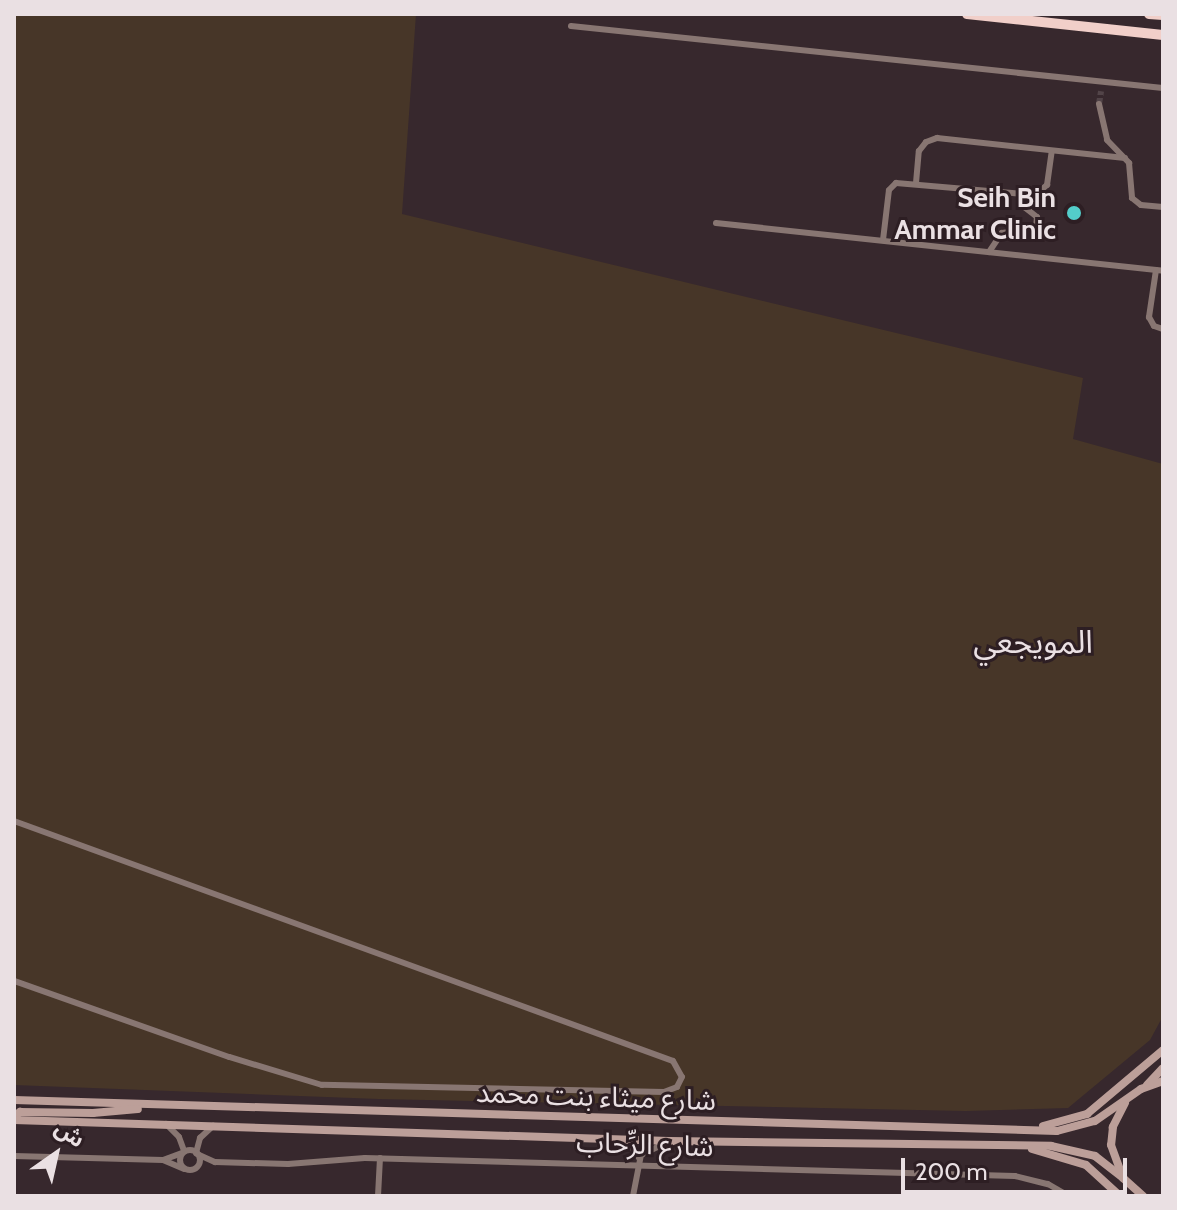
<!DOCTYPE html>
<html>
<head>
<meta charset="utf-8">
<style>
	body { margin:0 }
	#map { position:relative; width:1177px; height:1210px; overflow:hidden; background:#37282d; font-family:Cabin,"Noto Sans Arabic",sans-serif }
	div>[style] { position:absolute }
	.green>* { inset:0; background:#473628 }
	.minor-tunnel>* { height:6px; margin-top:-3px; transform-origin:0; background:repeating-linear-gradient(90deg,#524448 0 6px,transparent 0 9px) }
	.minor>* { height:6px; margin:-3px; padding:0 3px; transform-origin:3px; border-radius:3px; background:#887672 }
	.minor>.ring { margin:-3px; padding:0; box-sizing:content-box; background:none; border:6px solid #887672; border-radius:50% }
	.secondary>* { height:8px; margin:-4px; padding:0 4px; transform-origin:4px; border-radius:4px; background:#bc9f99 }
	.trunk>* { height:10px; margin:-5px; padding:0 5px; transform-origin:5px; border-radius:5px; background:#f1cfc9 }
	.dots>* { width:22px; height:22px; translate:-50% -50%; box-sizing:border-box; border:4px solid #2d1e23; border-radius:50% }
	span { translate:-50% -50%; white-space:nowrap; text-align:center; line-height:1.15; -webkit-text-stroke:6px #2d1e23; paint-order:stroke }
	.poi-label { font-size:28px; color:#eae0e3; font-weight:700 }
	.right { translate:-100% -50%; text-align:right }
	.street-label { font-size:28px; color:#eae0e3 }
	.quarter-label { font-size:32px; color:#eae0e3 }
	.frame { position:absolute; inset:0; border:16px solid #eae0e3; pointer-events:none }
	.north { position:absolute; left:16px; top:1114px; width:80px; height:80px; -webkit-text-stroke:6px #2d1e23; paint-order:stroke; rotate:34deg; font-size:22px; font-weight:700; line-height:32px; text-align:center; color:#eae0e3 }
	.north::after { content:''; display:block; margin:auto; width:28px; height:36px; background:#eae0e3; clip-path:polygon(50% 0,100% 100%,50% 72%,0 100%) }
	.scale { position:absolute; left:901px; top:1158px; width:226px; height:36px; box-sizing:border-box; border:4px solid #eae0e3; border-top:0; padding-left:10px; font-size:24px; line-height:28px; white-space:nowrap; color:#eae0e3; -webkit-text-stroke:6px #2d1e23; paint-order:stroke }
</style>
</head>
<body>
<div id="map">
	<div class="green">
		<i style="clip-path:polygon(14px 14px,416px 14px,402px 214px,1083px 378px,1073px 439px,1163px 464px,1163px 1016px,1150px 1040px,1068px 1108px,966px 1111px,379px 1099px,14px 1085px)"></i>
	</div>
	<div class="minor-tunnel">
		<i style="left:1099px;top:104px;width:13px;rotate:-81deg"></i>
	</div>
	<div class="minor">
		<i style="left:571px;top:26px;width:595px;rotate:5.98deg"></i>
		<i style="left:1099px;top:104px;width:37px;rotate:77deg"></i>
		<i style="left:1107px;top:140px;width:32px;rotate:46deg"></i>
		<i style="left:1129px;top:163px;width:35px;rotate:85deg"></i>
		<i style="left:1132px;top:198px;width:11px;rotate:38deg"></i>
		<i style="left:1141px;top:205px;width:22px;rotate:5deg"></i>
		<i style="left:916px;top:183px;width:32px;rotate:-85deg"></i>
		<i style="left:919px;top:151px;width:11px;rotate:-52deg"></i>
		<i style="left:926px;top:142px;width:12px;rotate:-20deg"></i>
		<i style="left:937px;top:138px;width:189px;rotate:6.1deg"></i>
		<i style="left:716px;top:223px;width:450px;rotate:6.1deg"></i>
		<i style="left:883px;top:240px;width:50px;rotate:-83.2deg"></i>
		<i style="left:889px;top:190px;width:10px;rotate:-45deg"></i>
		<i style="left:896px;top:183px;width:140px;rotate:4.9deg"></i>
		<i style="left:1035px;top:195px;width:16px;rotate:-40deg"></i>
		<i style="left:1047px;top:185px;width:34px;rotate:-82deg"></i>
		<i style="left:989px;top:252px;width:23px;rotate:-56deg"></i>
		<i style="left:1002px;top:233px;width:34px;rotate:-8deg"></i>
		<i style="left:1036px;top:228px;width:11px;rotate:-85deg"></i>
		<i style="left:1037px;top:217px;width:16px;rotate:-142deg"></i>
		<i style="left:1024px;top:207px;width:15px;rotate:-48deg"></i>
		<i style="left:1156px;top:270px;width:48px;rotate:98.5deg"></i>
		<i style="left:1149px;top:317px;width:10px;rotate:61deg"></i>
		<i style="left:1154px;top:326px;width:9px;rotate:18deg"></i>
		<i style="left:14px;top:821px;width:701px;rotate:20.01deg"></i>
		<i style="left:673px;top:1061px;width:18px;rotate:61deg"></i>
		<i style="left:682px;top:1077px;width:11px;rotate:117deg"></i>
		<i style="left:677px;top:1087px;width:14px;rotate:159deg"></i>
		<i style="left:664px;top:1092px;width:342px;rotate:-178.8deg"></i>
		<i style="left:322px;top:1085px;width:97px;rotate:-163.2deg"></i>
		<i style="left:229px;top:1057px;width:228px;rotate:-160.5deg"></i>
		<i style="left:166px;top:1124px;width:18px;rotate:45deg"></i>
		<i style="left:179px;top:1137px;width:15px;rotate:70deg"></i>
		<i style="left:615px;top:1140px;width:22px;rotate:27deg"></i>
		<i style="left:635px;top:1150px;width:9px;rotate:63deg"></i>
		<i class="ring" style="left:180px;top:1150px;width:14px;height:14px"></i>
		<i style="left:196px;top:1153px;width:16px;rotate:-75deg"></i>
		<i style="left:200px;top:1138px;width:18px;rotate:-43deg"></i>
		<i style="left:197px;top:1154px;width:20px;rotate:24deg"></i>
		<i style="left:215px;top:1162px;width:73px;rotate:1.6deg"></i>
		<i style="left:288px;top:1164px;width:77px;rotate:-4.5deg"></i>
		<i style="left:365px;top:1158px;width:650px;rotate:1.59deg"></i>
		<i style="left:1015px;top:1176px;width:34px;rotate:14deg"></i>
		<i style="left:1048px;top:1184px;width:24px;rotate:30deg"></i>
		<i style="left:14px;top:1156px;width:149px;rotate:1.5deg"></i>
		<i style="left:163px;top:1160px;width:20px;rotate:-20deg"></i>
		<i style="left:163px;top:1160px;width:23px;rotate:23deg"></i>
		<i style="left:378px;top:1196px;width:38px;rotate:-87deg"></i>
		<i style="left:633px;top:1196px;width:42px;rotate:-79deg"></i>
		<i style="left:641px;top:1155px;width:30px;rotate:-26deg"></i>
	</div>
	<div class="secondary">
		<i style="left:1147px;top:1085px;width:23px;rotate:-47deg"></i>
		<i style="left:14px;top:1100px;width:1043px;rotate:1.7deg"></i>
		<i style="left:1057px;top:1131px;width:39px;rotate:-15deg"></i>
		<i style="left:1095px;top:1121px;width:56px;rotate:-34.8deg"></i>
		<i style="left:1141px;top:1089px;width:23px;rotate:-20deg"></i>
		<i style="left:1125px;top:1103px;width:27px;rotate:117deg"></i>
		<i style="left:1113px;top:1127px;width:18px;rotate:96deg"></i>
		<i style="left:1111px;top:1145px;width:35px;rotate:70deg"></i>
		<i style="left:1123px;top:1178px;width:27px;rotate:42deg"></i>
		<i style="left:14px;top:1117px;width:8px;rotate:-40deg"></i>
		<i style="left:20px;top:1112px;width:73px;rotate:0.8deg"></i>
		<i style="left:93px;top:1113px;width:45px;rotate:-5.1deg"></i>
		<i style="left:14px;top:1120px;width:655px;rotate:1.84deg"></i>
		<i style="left:669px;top:1141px;width:382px;rotate:0.7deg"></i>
		<i style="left:1051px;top:1146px;width:45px;rotate:12.8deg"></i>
		<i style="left:1095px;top:1156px;width:36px;rotate:38deg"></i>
		<i style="left:1043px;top:1126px;width:46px;rotate:-15.3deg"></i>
		<i style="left:1087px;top:1114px;width:99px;rotate:-40.1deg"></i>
		<i style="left:1032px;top:1149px;width:56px;rotate:16.5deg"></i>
		<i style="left:1086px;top:1165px;width:46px;rotate:42.4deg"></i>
	</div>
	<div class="trunk">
		<i style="left:967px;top:14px;width:197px;rotate:6.1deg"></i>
		<i style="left:1149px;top:14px;width:14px;rotate:4deg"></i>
	</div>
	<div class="dots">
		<i style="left:1074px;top:213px;background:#53cdca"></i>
	</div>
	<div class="poi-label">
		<span class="right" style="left:1056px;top:213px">Seih Bin<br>Ammar Clinic</span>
	</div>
	<div class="street-label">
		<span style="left:596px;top:1096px;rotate:2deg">شارع ميثاء بنت محمد</span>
		<span style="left:645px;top:1144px;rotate:2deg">شارع الرِّحاب</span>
	</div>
	<div class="quarter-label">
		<span style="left:1033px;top:642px">المويجعي</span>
	</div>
	<div class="frame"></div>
	<div class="north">ش</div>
	<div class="scale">200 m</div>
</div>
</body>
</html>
